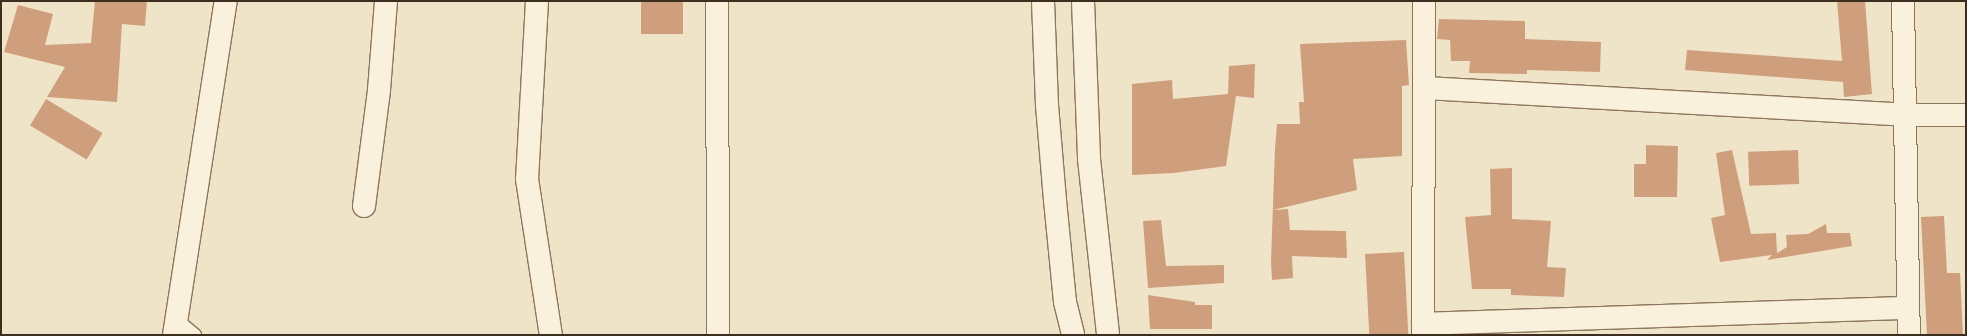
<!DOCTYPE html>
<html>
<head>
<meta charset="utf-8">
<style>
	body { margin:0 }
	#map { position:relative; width:1967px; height:336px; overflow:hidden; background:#f0e4c8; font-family:"IBM Plex Serif",serif }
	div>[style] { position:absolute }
	.building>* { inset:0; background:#cf9f7d; transform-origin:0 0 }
	.roads { filter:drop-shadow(1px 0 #8d765c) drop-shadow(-1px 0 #8d765c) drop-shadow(0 1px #8d765c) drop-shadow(0 -1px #8d765c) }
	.service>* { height:12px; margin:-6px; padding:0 6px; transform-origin:6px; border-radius:6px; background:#faf1dc }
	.minor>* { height:22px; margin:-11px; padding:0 11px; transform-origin:11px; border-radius:11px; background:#faf1dc }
	.tertiary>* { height:22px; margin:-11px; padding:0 11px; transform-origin:11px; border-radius:11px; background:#faf1dc }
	span { translate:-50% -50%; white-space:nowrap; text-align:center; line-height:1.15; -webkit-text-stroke:3.5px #f7eed8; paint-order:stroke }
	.frame { position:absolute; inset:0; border:2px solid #3d2e20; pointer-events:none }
</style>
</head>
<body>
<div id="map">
	<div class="building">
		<i style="clip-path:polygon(95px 1px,147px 1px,145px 26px,122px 24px,117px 102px,47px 97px,65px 67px,4px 52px,18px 5px,53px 14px,45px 45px,91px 43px)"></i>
		<i style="left:641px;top:1px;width:42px;height:33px"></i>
		<i style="clip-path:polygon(1837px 1px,1865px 1px,1872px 94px,1844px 97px,1843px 82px,1685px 70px,1687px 50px,1842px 61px)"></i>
		<i style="clip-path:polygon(1439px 19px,1525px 21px,1525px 39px,1601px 42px,1600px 72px,1527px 70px,1527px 74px,1469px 73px,1470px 61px,1451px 61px,1450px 40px,1437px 39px)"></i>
		<i style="clip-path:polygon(1406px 40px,1409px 85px,1402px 86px,1402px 156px,1353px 159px,1357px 190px,1273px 210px,1288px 209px,1290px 230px,1346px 231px,1347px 258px,1292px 256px,1293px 278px,1272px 280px,1271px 261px,1275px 148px,1277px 124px,1300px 124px,1299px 102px,1304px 102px,1300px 44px)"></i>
		<i style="clip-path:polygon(1255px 64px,1254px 98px,1236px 96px,1226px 166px,1174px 173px,1132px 175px,1132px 84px,1172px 80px,1173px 99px,1228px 94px,1229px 66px)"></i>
		<i style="left:46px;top:99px;width:66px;height:31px;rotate:31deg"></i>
		<i style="clip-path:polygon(1646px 145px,1678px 146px,1677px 197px,1634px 197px,1634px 164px,1646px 164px)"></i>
		<i style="clip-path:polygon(1732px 150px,1751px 234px,1776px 233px,1777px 253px,1787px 247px,1786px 235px,1808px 234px,1826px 224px,1827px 233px,1850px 233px,1852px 246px,1767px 260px,1772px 255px,1720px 262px,1711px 218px,1725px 215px,1716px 153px)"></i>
		<i style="left:1798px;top:150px;width:34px;height:50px;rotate:88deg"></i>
		<i style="clip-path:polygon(1512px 168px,1512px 219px,1551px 221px,1547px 267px,1566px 268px,1564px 297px,1511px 295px,1511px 289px,1472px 289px,1465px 217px,1491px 215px,1490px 169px)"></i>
		<i style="clip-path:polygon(1942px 216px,1944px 216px,1947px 273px,1960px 273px,1963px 335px,1927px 335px,1921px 217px)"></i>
		<i style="clip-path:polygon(1161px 220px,1166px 266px,1224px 265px,1224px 283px,1148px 288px,1143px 221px)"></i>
		<i style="left:1404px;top:252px;width:83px;height:39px;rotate:87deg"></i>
		<i style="clip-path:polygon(1148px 295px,1195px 302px,1195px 305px,1212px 305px,1212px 329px,1150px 329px)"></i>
	</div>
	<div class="roads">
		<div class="service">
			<i style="left:178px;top:321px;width:22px;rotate:39deg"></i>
		</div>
		<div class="minor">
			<i style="left:537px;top:1px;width:178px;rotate:93.2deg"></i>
			<i style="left:527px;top:179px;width:158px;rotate:81.3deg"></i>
			<i style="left:717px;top:1px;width:334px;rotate:89.8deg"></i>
			<i style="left:1903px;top:1px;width:334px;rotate:89deg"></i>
			<i style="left:1425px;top:88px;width:481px;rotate:3.2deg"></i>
			<i style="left:1905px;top:115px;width:61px"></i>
			<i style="left:364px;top:206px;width:117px;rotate:-82.6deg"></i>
			<i style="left:379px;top:90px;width:89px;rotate:-85.5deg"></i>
			<i style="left:1423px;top:324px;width:484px;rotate:-1.9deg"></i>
			<i style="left:174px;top:335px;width:338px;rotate:-81.2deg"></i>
			<i style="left:1423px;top:335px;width:334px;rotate:-89.8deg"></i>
		</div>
		<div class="tertiary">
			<i style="left:1043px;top:1px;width:104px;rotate:87.8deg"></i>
			<i style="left:1047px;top:105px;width:95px;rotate:85.2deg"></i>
			<i style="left:1055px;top:200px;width:102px;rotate:84.4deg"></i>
			<i style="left:1065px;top:302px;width:34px;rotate:76deg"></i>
			<i style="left:1083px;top:1px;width:158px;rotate:87.8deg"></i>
			<i style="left:1089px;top:159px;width:177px;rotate:83.8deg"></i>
		</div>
	</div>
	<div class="frame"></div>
</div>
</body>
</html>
